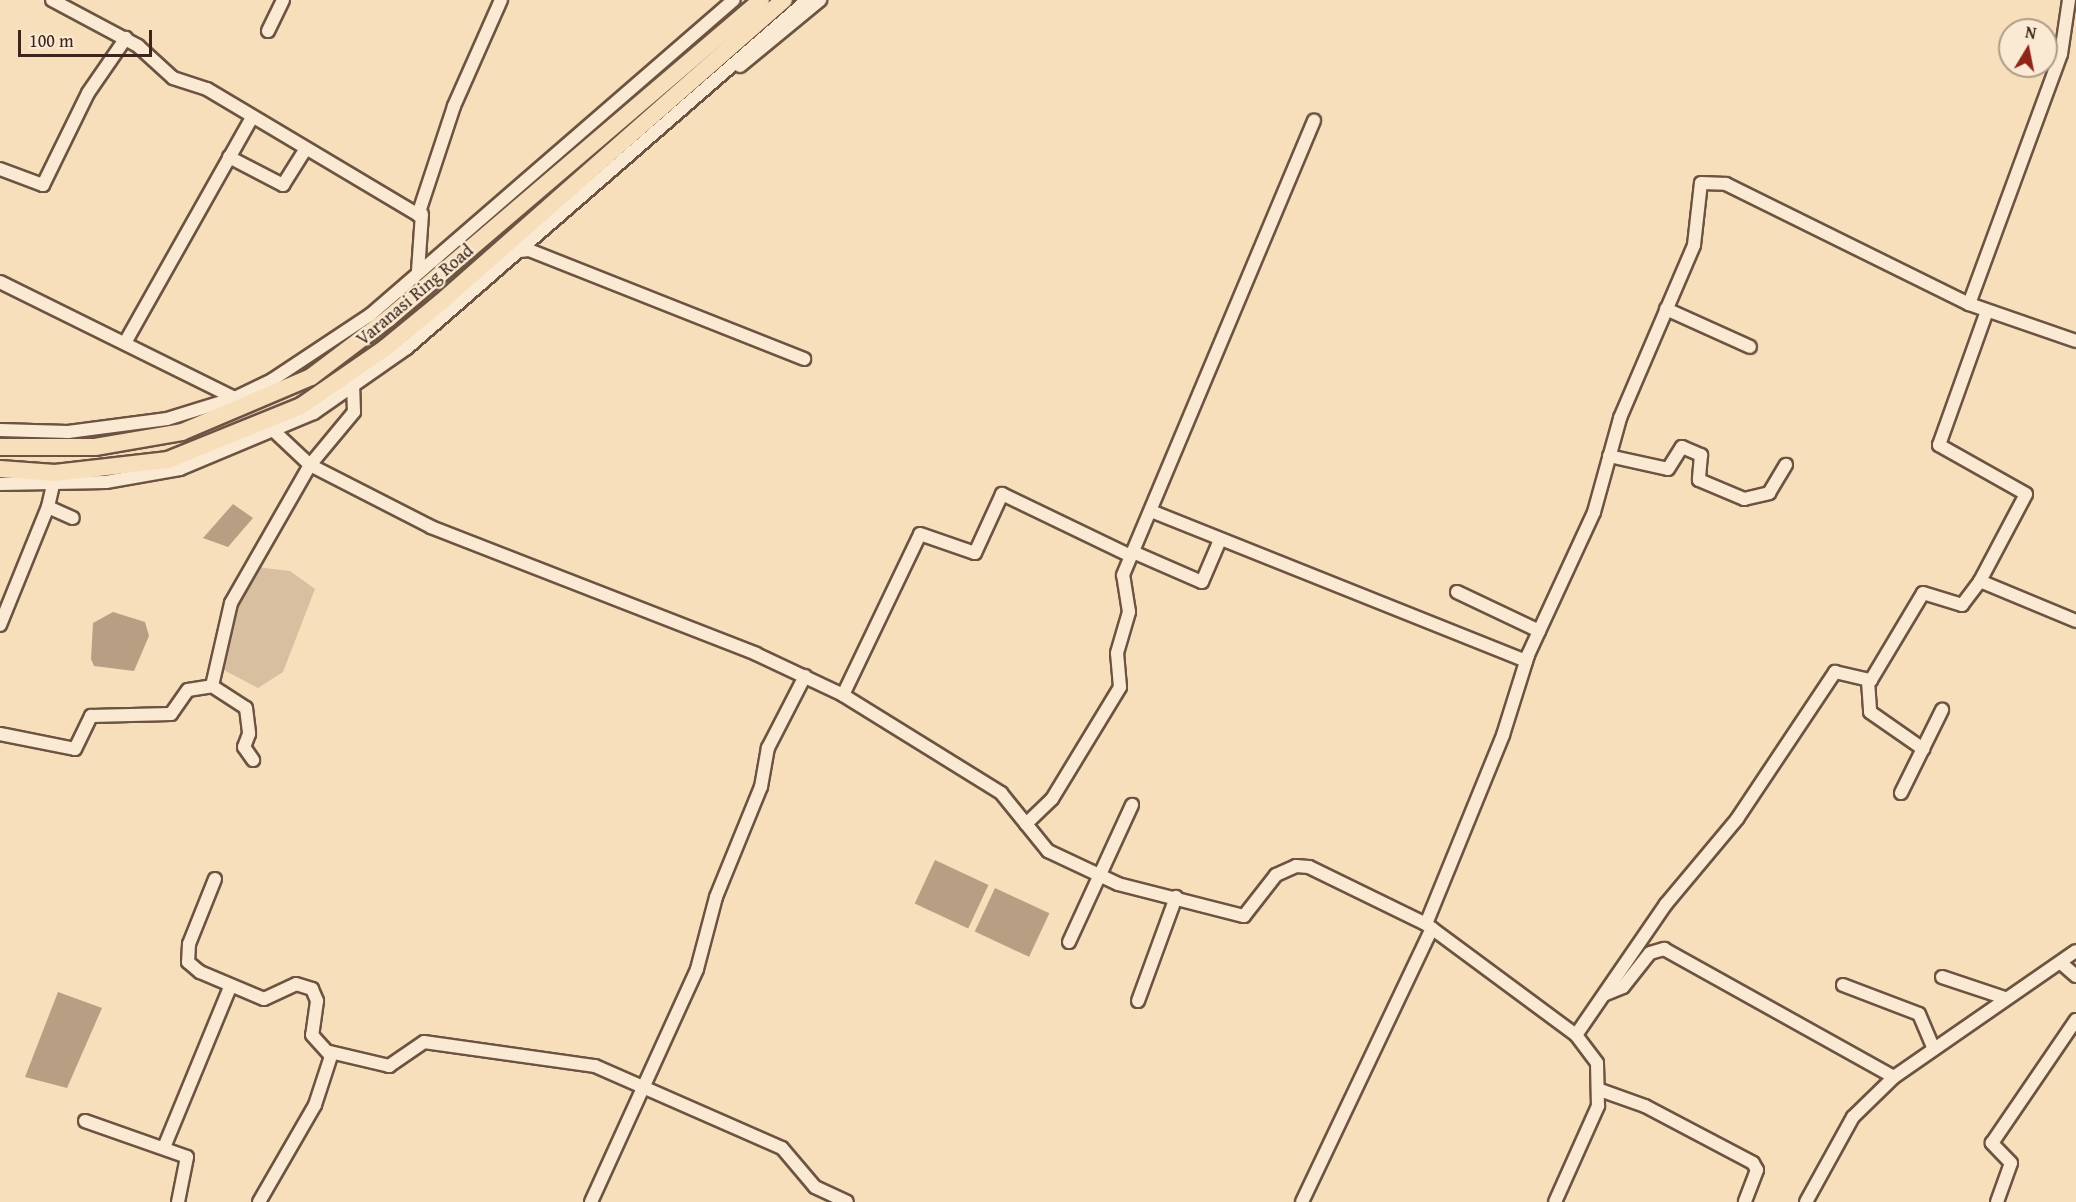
<!DOCTYPE html>
<html>
<head>
<meta charset="utf-8">
<style>
	body { margin:0 }
	#map { position:relative; width:2076px; height:1202px; overflow:hidden; background:#f7dfbb; font-family:"Gentium Book Plus",serif }
	div>[style] { position:absolute }
	.green>* { inset:0; background:#d8bfa0 }
	.water>* { inset:0; background:#b89f84; transform-origin:0 0 }
	.roads { filter:drop-shadow(2px 0 #6c5342) drop-shadow(-2px 0 #6c5342) drop-shadow(0 2px #6c5342) drop-shadow(0 -2px #6c5342) }
	.minor>* { height:12px; margin:-6px; padding:0 6px; transform-origin:6px; border-radius:6px; background:#faead3 }
	.highway>* { height:16px; margin:-8px; padding:0 8px; transform-origin:8px; border-radius:8px; background:#f7dfbb }
	span { translate:-50% -50%; white-space:nowrap; text-align:center; line-height:1.15; -webkit-text-stroke:4.5px #faead3; paint-order:stroke }
	.street-label { font-size:18px; color:#3e241a }
	.north { position:absolute; left:1998px; top:18px; width:60px; height:60px; box-sizing:border-box; background:#faead3; border:2px solid #af9b89; border-radius:50%; rotate:10deg; font-size:16px; font-weight:700; line-height:24px; text-align:center; color:#3e241a }
	.north::after { content:''; display:block; margin:auto; width:21px; height:27px; background:#8f2418; clip-path:polygon(50% 0,100% 100%,50% 72%,0 100%) }
	.scale { position:absolute; left:18px; top:30px; width:134px; height:27px; box-sizing:border-box; border:3px solid #3e241a; border-top:0; padding-left:8px; font-size:18px; line-height:21px; white-space:nowrap; color:#3e241a; -webkit-text-stroke:4px #faead3; paint-order:stroke }
</style>
</head>
<body>
<div id="map">
	<div class="green">
		<i style="clip-path:polygon(256px 567px,290px 571px,315px 589px,283px 672px,258px 688px,220px 668px,226px 627px)"></i>
	</div>
	<div class="water">
		<i style="clip-path:polygon(233px 504px,253px 518px,228px 547px,203px 538px)"></i>
		<i style="clip-path:polygon(113px 612px,145px 622px,149px 636px,134px 671px,94px 666px,91px 659px,93px 623px)"></i>
		<i style="left:935px;top:860px;width:59px;height:48px;rotate:25deg"></i>
		<i style="left:995px;top:888px;width:60px;height:48px;rotate:25deg"></i>
		<i style="clip-path:polygon(58px 992px,102px 1008px,67px 1088px,25px 1077px)"></i>
	</div>
	<div class="roads">
		<div class="minor">
			<i style="left:52px;top:0;width:98px;rotate:28.1deg"></i>
			<i style="left:138px;top:46px;width:47px;rotate:42.4deg"></i>
			<i style="left:173px;top:78px;width:36px;rotate:18deg"></i>
			<i style="left:207px;top:89px;width:246px;rotate:30.8deg"></i>
			<i style="left:418px;top:215px;width:115px;rotate:-71.7deg"></i>
			<i style="left:454px;top:106px;width:116px;rotate:-66.1deg"></i>
			<i style="left:268px;top:31px;width:34px;rotate:-64deg"></i>
			<i style="left:740px;top:66px;width:104px;rotate:-39.5deg"></i>
			<i style="left:229px;top:157px;width:61px;rotate:27.4deg"></i>
			<i style="left:283px;top:185px;width:41px;rotate:-57.8deg"></i>
			<i style="left:0;top:169px;width:46px;rotate:20.4deg"></i>
			<i style="left:43px;top:185px;width:102px;rotate:-63.9deg"></i>
			<i style="left:88px;top:93px;width:67px;rotate:-55.4deg"></i>
			<i style="left:520px;top:251px;width:9px;rotate:-6deg"></i>
			<i style="left:529px;top:250px;width:296px;rotate:21.6deg"></i>
			<i style="left:418px;top:271px;width:57px;rotate:-86deg"></i>
			<i style="left:0;top:282px;width:262px;rotate:26.3deg"></i>
			<i style="left:1969px;top:304px;width:266px;rotate:-69.8deg"></i>
			<i style="left:2061px;top:54px;width:55px;rotate:-81.6deg"></i>
			<i style="left:1666px;top:309px;width:92px;rotate:24.3deg"></i>
			<i style="left:126px;top:341px;width:255px;rotate:-60.6deg"></i>
			<i style="left:0;top:430px;width:68px;rotate:1.7deg"></i>
			<i style="left:68px;top:432px;width:100px;rotate:-7.5deg"></i>
			<i style="left:167px;top:419px;width:71px;rotate:-17.2deg"></i>
			<i style="left:235px;top:398px;width:41px;rotate:-25.9deg"></i>
			<i style="left:272px;top:380px;width:118px;rotate:-33.6deg"></i>
			<i style="left:370px;top:315px;width:481px;rotate:-40.9deg"></i>
			<i style="left:276px;top:433px;width:47px;rotate:43.3deg"></i>
			<i style="left:310px;top:465px;width:136px;rotate:27.1deg"></i>
			<i style="left:431px;top:527px;width:349px;rotate:21.3deg"></i>
			<i style="left:756px;top:654px;width:96px;rotate:25.2deg"></i>
			<i style="left:843px;top:695px;width:186px;rotate:31.8deg"></i>
			<i style="left:1001px;top:793px;width:75px;rotate:51deg"></i>
			<i style="left:1048px;top:851px;width:77px;rotate:25.2deg"></i>
			<i style="left:1118px;top:884px;width:130px;rotate:14.3deg"></i>
			<i style="left:1244px;top:916px;width:52px;rotate:-52deg"></i>
			<i style="left:1276px;top:875px;width:22px;rotate:-24deg"></i>
			<i style="left:1296px;top:866px;width:13px;rotate:4deg"></i>
			<i style="left:1309px;top:867px;width:130px;rotate:26deg"></i>
			<i style="left:1426px;top:924px;width:187px;rotate:36.5deg"></i>
			<i style="left:1576px;top:1035px;width:35px;rotate:53deg"></i>
			<i style="left:1597px;top:1063px;width:43px;rotate:88.7deg"></i>
			<i style="left:1598px;top:1106px;width:105px;rotate:114.1deg"></i>
			<i style="left:1609px;top:456px;width:60px;rotate:12.4deg"></i>
			<i style="left:1668px;top:469px;width:26px;rotate:-58deg"></i>
			<i style="left:1682px;top:447px;width:21px;rotate:23deg"></i>
			<i style="left:1701px;top:455px;width:25px;rotate:95deg"></i>
			<i style="left:1699px;top:480px;width:49px;rotate:22.9deg"></i>
			<i style="left:1744px;top:499px;width:26px;rotate:-13deg"></i>
			<i style="left:1769px;top:493px;width:33px;rotate:-59deg"></i>
			<i style="left:0;top:484px;width:106px;rotate:-1.1deg"></i>
			<i style="left:106px;top:482px;width:75px;rotate:-10deg"></i>
			<i style="left:180px;top:469px;width:145px;rotate:-22.7deg"></i>
			<i style="left:314px;top:413px;width:113px;rotate:-35deg"></i>
			<i style="left:407px;top:348px;width:530px;rotate:-41.02deg"></i>
			<i style="left:53px;top:485px;width:23px;rotate:103deg"></i>
			<i style="left:48px;top:507px;width:27px;rotate:24deg"></i>
			<i style="left:1151px;top:511px;width:404px;rotate:21.8deg"></i>
			<i style="left:1133px;top:552px;width:75px;rotate:23.5deg"></i>
			<i style="left:1202px;top:582px;width:46px;rotate:-66.8deg"></i>
			<i style="left:1980px;top:581px;width:104px;rotate:22.6deg"></i>
			<i style="left:1457px;top:592px;width:91px;rotate:25.4deg"></i>
			<i style="left:0;top:625px;width:127px;rotate:-67.9deg"></i>
			<i style="left:1868px;top:681px;width:31px;rotate:86deg"></i>
			<i style="left:1870px;top:712px;width:65px;rotate:34.9deg"></i>
			<i style="left:212px;top:686px;width:40px;rotate:32.9deg"></i>
			<i style="left:246px;top:708px;width:26px;rotate:83deg"></i>
			<i style="left:249px;top:734px;width:14px;rotate:111deg"></i>
			<i style="left:244px;top:747px;width:16px;rotate:55deg"></i>
			<i style="left:843px;top:695px;width:178px;rotate:-64.4deg"></i>
			<i style="left:920px;top:534px;width:58px;rotate:19.1deg"></i>
			<i style="left:975px;top:553px;width:65px;rotate:-65.4deg"></i>
			<i style="left:1002px;top:494px;width:143px;rotate:25.7deg"></i>
			<i style="left:0;top:734px;width:76px;rotate:11.3deg"></i>
			<i style="left:75px;top:749px;width:37px;rotate:-64deg"></i>
			<i style="left:91px;top:716px;width:80px;rotate:-1.4deg"></i>
			<i style="left:171px;top:714px;width:29px;rotate:-55deg"></i>
			<i style="left:188px;top:690px;width:24px;rotate:-9deg"></i>
			<i style="left:212px;top:686px;width:85px;rotate:-77.1deg"></i>
			<i style="left:231px;top:603px;width:159px;rotate:-60.2deg"></i>
			<i style="left:310px;top:465px;width:69px;rotate:-50.3deg"></i>
			<i style="left:354px;top:412px;width:23px;rotate:-92deg"></i>
			<i style="left:1901px;top:793px;width:93px;rotate:-63.7deg"></i>
			<i style="left:1026px;top:824px;width:36px;rotate:-44deg"></i>
			<i style="left:1052px;top:799px;width:131px;rotate:-58.7deg"></i>
			<i style="left:1120px;top:687px;width:34px;rotate:-95deg"></i>
			<i style="left:1117px;top:653px;width:43px;rotate:-73.7deg"></i>
			<i style="left:1129px;top:612px;width:37px;rotate:-99deg"></i>
			<i style="left:1123px;top:575px;width:493px;rotate:-67.2deg"></i>
			<i style="left:215px;top:879px;width:70px;rotate:111.8deg"></i>
			<i style="left:189px;top:944px;width:18px;rotate:93deg"></i>
			<i style="left:188px;top:962px;width:16px;rotate:40deg"></i>
			<i style="left:200px;top:972px;width:69px;rotate:22.9deg"></i>
			<i style="left:264px;top:999px;width:35px;rotate:-25deg"></i>
			<i style="left:296px;top:984px;width:17px;rotate:17deg"></i>
			<i style="left:312px;top:989px;width:13px;rotate:67deg"></i>
			<i style="left:317px;top:1001px;width:34px;rotate:98deg"></i>
			<i style="left:312px;top:1035px;width:28px;rotate:48deg"></i>
			<i style="left:331px;top:1056px;width:52px;rotate:108.1deg"></i>
			<i style="left:315px;top:1105px;width:112px;rotate:120deg"></i>
			<i style="left:1426px;top:924px;width:204px;rotate:-67.8deg"></i>
			<i style="left:1503px;top:735px;width:84px;rotate:-72.6deg"></i>
			<i style="left:1528px;top:655px;width:157px;rotate:-65.2deg"></i>
			<i style="left:1594px;top:512px;width:98px;rotate:-74.5deg"></i>
			<i style="left:1620px;top:418px;width:188px;rotate:-66.8deg"></i>
			<i style="left:1694px;top:245px;width:62px;rotate:-83.6deg"></i>
			<i style="left:1701px;top:183px;width:25px;rotate:2deg"></i>
			<i style="left:1726px;top:184px;width:271px;rotate:26.3deg"></i>
			<i style="left:1969px;top:304px;width:113px;rotate:19.1deg"></i>
			<i style="left:1069px;top:942px;width:151px;rotate:-65.3deg"></i>
			<i style="left:2061px;top:963px;width:20px;rotate:41deg"></i>
			<i style="left:1942px;top:977px;width:66px;rotate:18.4deg"></i>
			<i style="left:1843px;top:985px;width:81px;rotate:20.9deg"></i>
			<i style="left:1919px;top:1014px;width:38px;rotate:67deg"></i>
			<i style="left:1606px;top:994px;width:18px;rotate:-22deg"></i>
			<i style="left:1623px;top:987px;width:43px;rotate:-51.5deg"></i>
			<i style="left:1650px;top:953px;width:15px;rotate:-16deg"></i>
			<i style="left:1664px;top:949px;width:263px;rotate:29.1deg"></i>
			<i style="left:1894px;top:1077px;width:221px;rotate:-34.7deg"></i>
			<i style="left:1138px;top:1001px;width:111px;rotate:-69.9deg"></i>
			<i style="left:1576px;top:1035px;width:159px;rotate:-55.5deg"></i>
			<i style="left:1666px;top:904px;width:111px;rotate:-50.1deg"></i>
			<i style="left:1737px;top:819px;width:177px;rotate:-56.3deg"></i>
			<i style="left:1835px;top:672px;width:37px;rotate:13deg"></i>
			<i style="left:1871px;top:680px;width:101px;rotate:-59.1deg"></i>
			<i style="left:1923px;top:593px;width:41px;rotate:17.1deg"></i>
			<i style="left:1962px;top:605px;width:30px;rotate:-53deg"></i>
			<i style="left:1980px;top:581px;width:98px;rotate:-62.1deg"></i>
			<i style="left:2026px;top:494px;width:100px;rotate:-150.6deg"></i>
			<i style="left:1939px;top:445px;width:142px;rotate:-70.3deg"></i>
			<i style="left:330px;top:1052px;width:61px;rotate:13.3deg"></i>
			<i style="left:389px;top:1066px;width:42px;rotate:-34.4deg"></i>
			<i style="left:424px;top:1042px;width:173px;rotate:8deg"></i>
			<i style="left:595px;top:1066px;width:204px;rotate:23.7deg"></i>
			<i style="left:782px;top:1148px;width:51px;rotate:49.8deg"></i>
			<i style="left:815px;top:1187px;width:35px;rotate:25deg"></i>
			<i style="left:1600px;top:1090px;width:48px;rotate:19.6deg"></i>
			<i style="left:1645px;top:1106px;width:122px;rotate:27.8deg"></i>
			<i style="left:1753px;top:1163px;width:8px;rotate:60deg"></i>
			<i style="left:1757px;top:1170px;width:34px;rotate:111deg"></i>
			<i style="left:85px;top:1121px;width:108px;rotate:19.4deg"></i>
			<i style="left:187px;top:1157px;width:46px;rotate:101.3deg"></i>
			<i style="left:165px;top:1145px;width:171px;rotate:-67.6deg"></i>
			<i style="left:591px;top:1202px;width:256px;rotate:-65.5deg"></i>
			<i style="left:697px;top:969px;width:74px;rotate:-75.2deg"></i>
			<i style="left:716px;top:897px;width:119px;rotate:-67.8deg"></i>
			<i style="left:761px;top:787px;width:40px;rotate:-80deg"></i>
			<i style="left:768px;top:748px;width:81px;rotate:-62.8deg"></i>
			<i style="left:1302px;top:1202px;width:303px;rotate:-64.6deg"></i>
			<i style="left:1806px;top:1202px;width:97px;rotate:-61.1deg"></i>
			<i style="left:1853px;top:1117px;width:57px;rotate:-44.3deg"></i>
			<i style="left:1997px;top:1202px;width:41px;rotate:-70.3deg"></i>
			<i style="left:2011px;top:1163px;width:28px;rotate:-134deg"></i>
			<i style="left:1992px;top:1143px;width:149px;rotate:-55.7deg"></i>
		</div>
		<div class="highway">
			<i style="left:0;top:447px;width:95px"></i>
			<i style="left:95px;top:447px;width:88px;rotate:-9.8deg"></i>
			<i style="left:182px;top:432px;width:140px;rotate:-23.1deg"></i>
			<i style="left:311px;top:377px;width:98px;rotate:-37.1deg"></i>
			<i style="left:389px;top:318px;width:489px;rotate:-40.5deg"></i>
			<i style="left:0;top:469px;width:55px;rotate:4.2deg"></i>
			<i style="left:55px;top:473px;width:114px;rotate:-6.6deg"></i>
			<i style="left:168px;top:460px;width:144px;rotate:-22.1deg"></i>
			<i style="left:301px;top:406px;width:102px;rotate:-34.6deg"></i>
			<i style="left:385px;top:348px;width:72px;rotate:-39.4deg"></i>
			<i style="left:441px;top:302px;width:457px;rotate:-41.4deg"></i>
		</div>
	</div>
	<div class="street-label">
		<span style="left:415px;top:295px;rotate:-40deg">Varanasi Ring Road</span>
	</div>
	<div class="north">N</div>
	<div class="scale">100 m</div>
</div>
</body>
</html>
